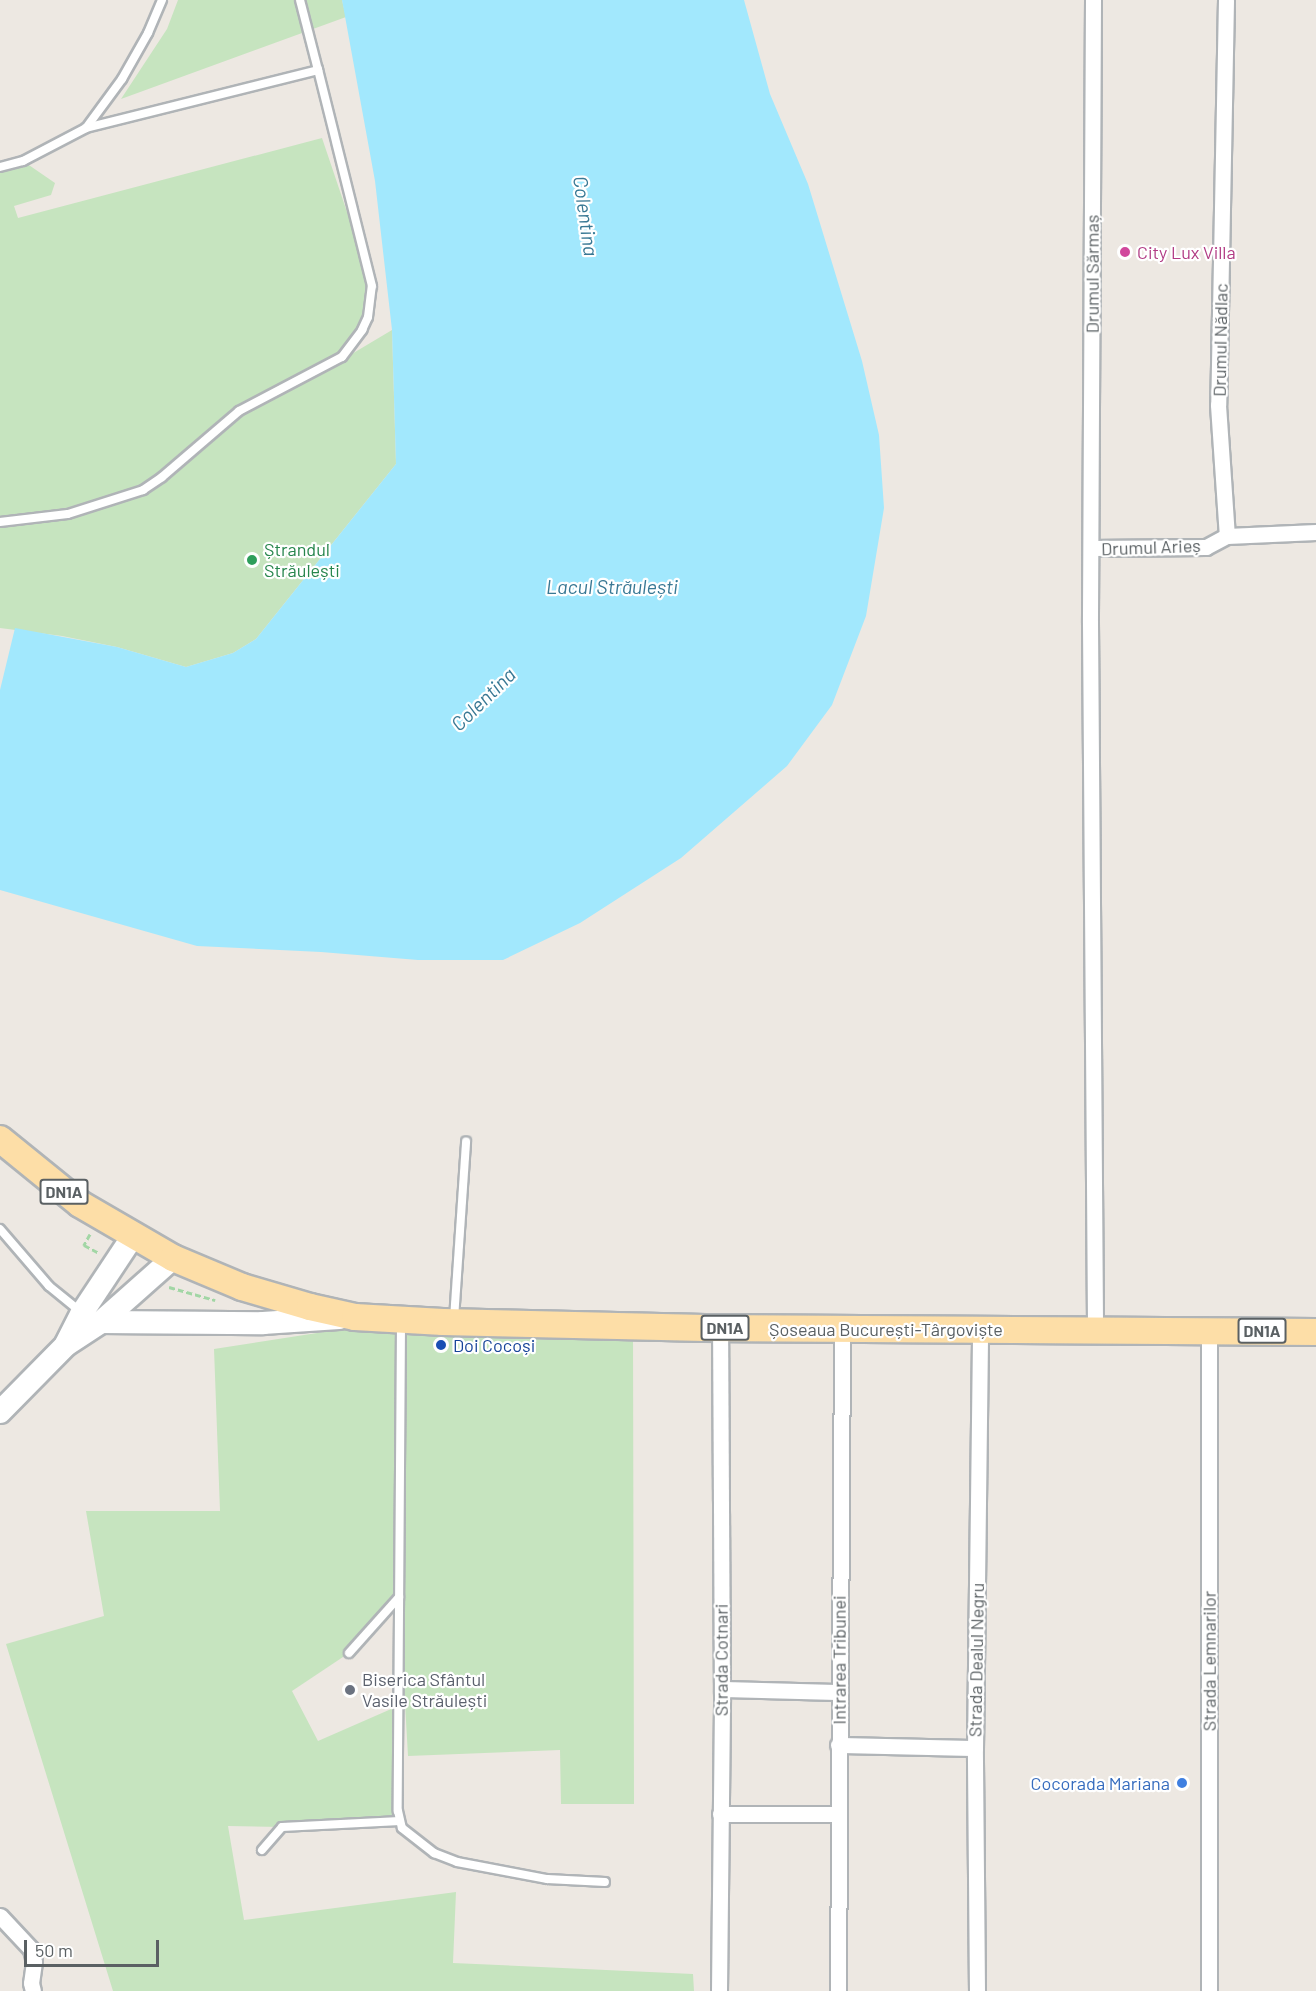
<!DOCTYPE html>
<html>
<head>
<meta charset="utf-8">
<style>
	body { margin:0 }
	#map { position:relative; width:1316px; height:1991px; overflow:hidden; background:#ede8e2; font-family:Barlow,sans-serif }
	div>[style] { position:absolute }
	.green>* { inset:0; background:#c6e4bf }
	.water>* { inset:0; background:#a2e8fd }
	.path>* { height:3px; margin-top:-1.5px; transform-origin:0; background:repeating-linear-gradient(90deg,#a2d6a5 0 6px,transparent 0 9px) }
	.roads { filter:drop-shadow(2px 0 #b0b4b7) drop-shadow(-2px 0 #b0b4b7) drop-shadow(0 2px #b0b4b7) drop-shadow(0 -2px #b0b4b7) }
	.service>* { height:8px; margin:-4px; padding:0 4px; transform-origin:4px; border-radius:4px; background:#fff }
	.minor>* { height:15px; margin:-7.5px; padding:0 7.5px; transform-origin:7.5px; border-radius:7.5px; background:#fff }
	.secondary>* { height:22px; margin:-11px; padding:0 11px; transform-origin:11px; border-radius:11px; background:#fff }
	.primary>* { height:26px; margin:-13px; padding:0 13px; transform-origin:13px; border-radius:13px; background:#fddea7 }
	.dots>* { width:16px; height:16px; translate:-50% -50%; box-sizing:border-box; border:3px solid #fff; border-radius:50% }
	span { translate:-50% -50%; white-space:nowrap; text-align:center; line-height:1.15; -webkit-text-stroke:4.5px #fff; paint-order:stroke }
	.shield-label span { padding:2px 4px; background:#fff; border:2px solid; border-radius:4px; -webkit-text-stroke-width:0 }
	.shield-label { font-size:16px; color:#5a6063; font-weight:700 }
	.hotel-label { font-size:18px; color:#b23c85 }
	.left { translate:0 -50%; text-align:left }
	.street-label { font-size:18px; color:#5a6063 }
	.leisure-label { font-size:18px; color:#27864d }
	.transit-label { font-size:18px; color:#164399 }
	.worship-label { font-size:18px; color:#5b616d }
	.shop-label { font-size:18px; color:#366cbe }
	.right { translate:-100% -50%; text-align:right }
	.water-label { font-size:20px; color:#387894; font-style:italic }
	.scale { position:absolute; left:24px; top:1940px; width:135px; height:27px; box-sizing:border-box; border:3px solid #5a6063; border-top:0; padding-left:8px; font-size:18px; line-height:21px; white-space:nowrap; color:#5a6063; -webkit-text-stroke:4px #fff; paint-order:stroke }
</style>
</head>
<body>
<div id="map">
	<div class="green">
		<i style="clip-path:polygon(178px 0,342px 0,346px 17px,121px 99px,167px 29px)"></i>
		<i style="clip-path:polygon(322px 138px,372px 286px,372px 300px,345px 358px,392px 330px,396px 464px,256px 639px,233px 653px,186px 667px,117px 647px,62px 636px,0 628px,0 528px,79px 514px,145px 492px,165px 480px,218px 432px,258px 402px,254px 402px,143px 490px,68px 514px,0 522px,0 167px,23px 161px,55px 183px,51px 195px,14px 206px,18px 218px)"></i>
		<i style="clip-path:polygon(401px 1320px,633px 1327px,634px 1804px,561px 1804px,560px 1750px,408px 1756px,399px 1598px,349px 1653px,292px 1691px,318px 1741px,398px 1706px,400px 1821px,282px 1827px,228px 1826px,244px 1920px,456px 1892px,453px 1963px,693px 1974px,694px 1991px,113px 1991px,6px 1644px,104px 1616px,86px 1511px,220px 1511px,214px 1349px)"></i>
	</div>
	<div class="water">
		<i style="clip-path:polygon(342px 0,744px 0,770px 94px,808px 184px,862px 361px,879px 435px,884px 508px,866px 616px,832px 705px,787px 766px,681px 858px,580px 923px,503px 960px,418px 960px,321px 952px,197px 946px,0 890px,0 690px,15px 628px,117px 647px,186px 667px,233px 653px,256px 639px,396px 464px,392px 330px,375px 181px)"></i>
	</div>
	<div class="path">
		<i style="left:90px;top:1234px;width:13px;rotate:119deg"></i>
		<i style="left:84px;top:1245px;width:17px;rotate:28deg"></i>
		<i style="left:169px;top:1287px;width:48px;rotate:15.8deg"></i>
	</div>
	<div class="roads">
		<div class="service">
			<i style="left:300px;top:0;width:72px;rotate:75.6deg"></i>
			<i style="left:0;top:167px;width:24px;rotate:-15deg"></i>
			<i style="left:23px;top:161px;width:71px;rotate:-27.6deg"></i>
			<i style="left:86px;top:128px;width:61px;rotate:-53.7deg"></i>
			<i style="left:122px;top:79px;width:53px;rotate:-60.5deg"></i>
			<i style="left:148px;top:33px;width:36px;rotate:-67deg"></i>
			<i style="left:0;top:522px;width:68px;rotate:-6.7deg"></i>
			<i style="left:68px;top:514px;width:79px;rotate:-17.7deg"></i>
			<i style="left:143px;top:490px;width:23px;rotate:-34deg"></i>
			<i style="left:162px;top:477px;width:101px;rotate:-40.6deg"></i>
			<i style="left:239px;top:411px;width:116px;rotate:-27.7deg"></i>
			<i style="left:342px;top:357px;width:34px;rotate:-53deg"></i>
			<i style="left:362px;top:330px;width:14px;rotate:-65deg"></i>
			<i style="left:368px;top:317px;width:31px;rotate:-83deg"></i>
			<i style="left:372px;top:286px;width:223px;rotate:-104deg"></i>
			<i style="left:318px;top:70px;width:239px;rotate:166deg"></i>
			<i style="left:0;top:1229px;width:75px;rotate:49.3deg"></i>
			<i style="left:49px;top:1286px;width:41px;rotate:39.1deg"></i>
			<i style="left:454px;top:1319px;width:178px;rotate:-86.1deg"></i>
			<i style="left:401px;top:1325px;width:486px;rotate:90.4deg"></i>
			<i style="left:398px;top:1811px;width:17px;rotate:77deg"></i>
			<i style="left:402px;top:1828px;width:41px;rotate:38deg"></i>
			<i style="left:434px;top:1853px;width:25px;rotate:21deg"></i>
			<i style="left:457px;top:1862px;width:92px;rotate:10.7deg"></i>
			<i style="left:547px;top:1879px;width:58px;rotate:3deg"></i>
			<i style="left:349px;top:1653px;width:75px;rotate:-48.2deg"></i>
			<i style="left:262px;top:1850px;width:30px;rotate:-49deg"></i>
			<i style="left:282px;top:1827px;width:118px;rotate:-2.9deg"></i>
		</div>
		<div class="minor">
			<i style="left:1093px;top:0;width:623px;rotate:90.28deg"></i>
			<i style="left:1090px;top:623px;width:706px;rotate:89.59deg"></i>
			<i style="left:1226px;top:0;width:405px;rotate:91.1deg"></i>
			<i style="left:1218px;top:405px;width:131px;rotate:86.1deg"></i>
			<i style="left:1091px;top:548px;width:115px;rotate:-0.5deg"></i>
			<i style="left:1206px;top:547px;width:24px;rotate:-28deg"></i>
			<i style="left:1227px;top:536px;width:89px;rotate:-2.6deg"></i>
			<i style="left:1209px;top:1330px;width:661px;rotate:90deg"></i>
			<i style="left:722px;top:1689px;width:116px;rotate:1.5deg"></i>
			<i style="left:838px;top:1745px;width:137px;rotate:1.3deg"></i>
			<i style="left:720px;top:1814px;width:117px"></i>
			<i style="left:0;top:1916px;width:45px;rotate:46.8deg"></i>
			<i style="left:31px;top:1949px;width:13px;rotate:77deg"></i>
			<i style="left:34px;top:1962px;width:21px;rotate:98deg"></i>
			<i style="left:31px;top:1983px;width:8px;rotate:76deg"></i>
			<i style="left:719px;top:1991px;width:294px;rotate:-89.4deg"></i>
			<i style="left:722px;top:1697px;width:369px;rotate:-90.3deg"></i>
			<i style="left:838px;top:1991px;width:662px;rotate:-89.65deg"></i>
			<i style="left:977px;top:1991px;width:243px;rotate:-90.5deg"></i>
			<i style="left:975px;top:1748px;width:419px;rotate:-89.3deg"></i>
		</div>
		<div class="secondary">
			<i style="left:101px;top:1322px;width:162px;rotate:0.4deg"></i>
			<i style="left:263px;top:1323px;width:76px;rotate:-3.8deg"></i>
			<i style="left:66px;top:1344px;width:35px;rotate:-63deg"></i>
			<i style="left:82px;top:1313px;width:92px;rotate:-56.5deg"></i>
			<i style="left:0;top:1412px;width:94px;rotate:-45.4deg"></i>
			<i style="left:66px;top:1345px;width:42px;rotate:-33.3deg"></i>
			<i style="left:101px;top:1322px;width:96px;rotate:-41.6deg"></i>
		</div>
		<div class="primary">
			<i style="left:0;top:1139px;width:103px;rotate:39.1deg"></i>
			<i style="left:80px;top:1204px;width:108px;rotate:30.1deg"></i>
			<i style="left:173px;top:1258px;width:75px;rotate:22.8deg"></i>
			<i style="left:242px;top:1287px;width:71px;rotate:16.4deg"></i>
			<i style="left:310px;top:1307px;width:46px;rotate:12.5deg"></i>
			<i style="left:355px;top:1317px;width:88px;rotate:3.3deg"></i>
			<i style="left:443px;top:1322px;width:262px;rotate:1.3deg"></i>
			<i style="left:705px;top:1328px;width:611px;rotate:0.38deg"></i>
		</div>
	</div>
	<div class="dots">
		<i style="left:1125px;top:252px;background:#d1479c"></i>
		<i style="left:252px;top:560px;background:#2e9e5b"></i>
		<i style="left:441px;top:1345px;background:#1a4fb4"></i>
		<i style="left:350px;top:1690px;background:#6b7280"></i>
		<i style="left:1182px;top:1783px;background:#3f7fe0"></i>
	</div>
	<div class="shield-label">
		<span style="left:64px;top:1192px">DN1A</span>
		<span style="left:725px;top:1328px">DN1A</span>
		<span style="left:1262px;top:1331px">DN1A</span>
	</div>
	<div class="hotel-label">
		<span class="left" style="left:1137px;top:252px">City Lux Villa</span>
	</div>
	<div class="street-label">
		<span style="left:1092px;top:274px;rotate:-90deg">Drumul Sărmaș</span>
		<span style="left:1220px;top:340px;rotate:-89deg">Drumul Nădlac</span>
		<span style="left:1151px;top:547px;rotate:-2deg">Drumul Arieș</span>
		<span style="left:886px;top:1329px">Șoseaua București-Târgoviște</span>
		<span style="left:721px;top:1660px;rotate:-90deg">Strada Cotnari</span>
		<span style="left:839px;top:1660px;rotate:-90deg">Intrarea Tribunei</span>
		<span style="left:976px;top:1660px;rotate:-89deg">Strada Dealul Negru</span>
		<span style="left:1209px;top:1661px;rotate:-90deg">Strada Lemnarilor</span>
	</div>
	<div class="leisure-label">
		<span class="left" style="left:264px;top:560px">Ștrandul<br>Străulești</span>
	</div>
	<div class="transit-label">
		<span class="left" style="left:453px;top:1345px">Doi Cocoși</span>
	</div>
	<div class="worship-label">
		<span class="left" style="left:362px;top:1690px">Biserica Sfântul<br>Vasile Străulești</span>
	</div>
	<div class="shop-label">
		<span class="right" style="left:1170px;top:1783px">Cocorada Mariana</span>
	</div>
	<div class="water-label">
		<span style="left:586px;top:216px;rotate:82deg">Colentina</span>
		<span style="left:612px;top:586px">Lacul Străulești</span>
		<span style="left:483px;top:699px;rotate:-44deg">Colentina</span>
	</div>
	<div class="scale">50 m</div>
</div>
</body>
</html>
